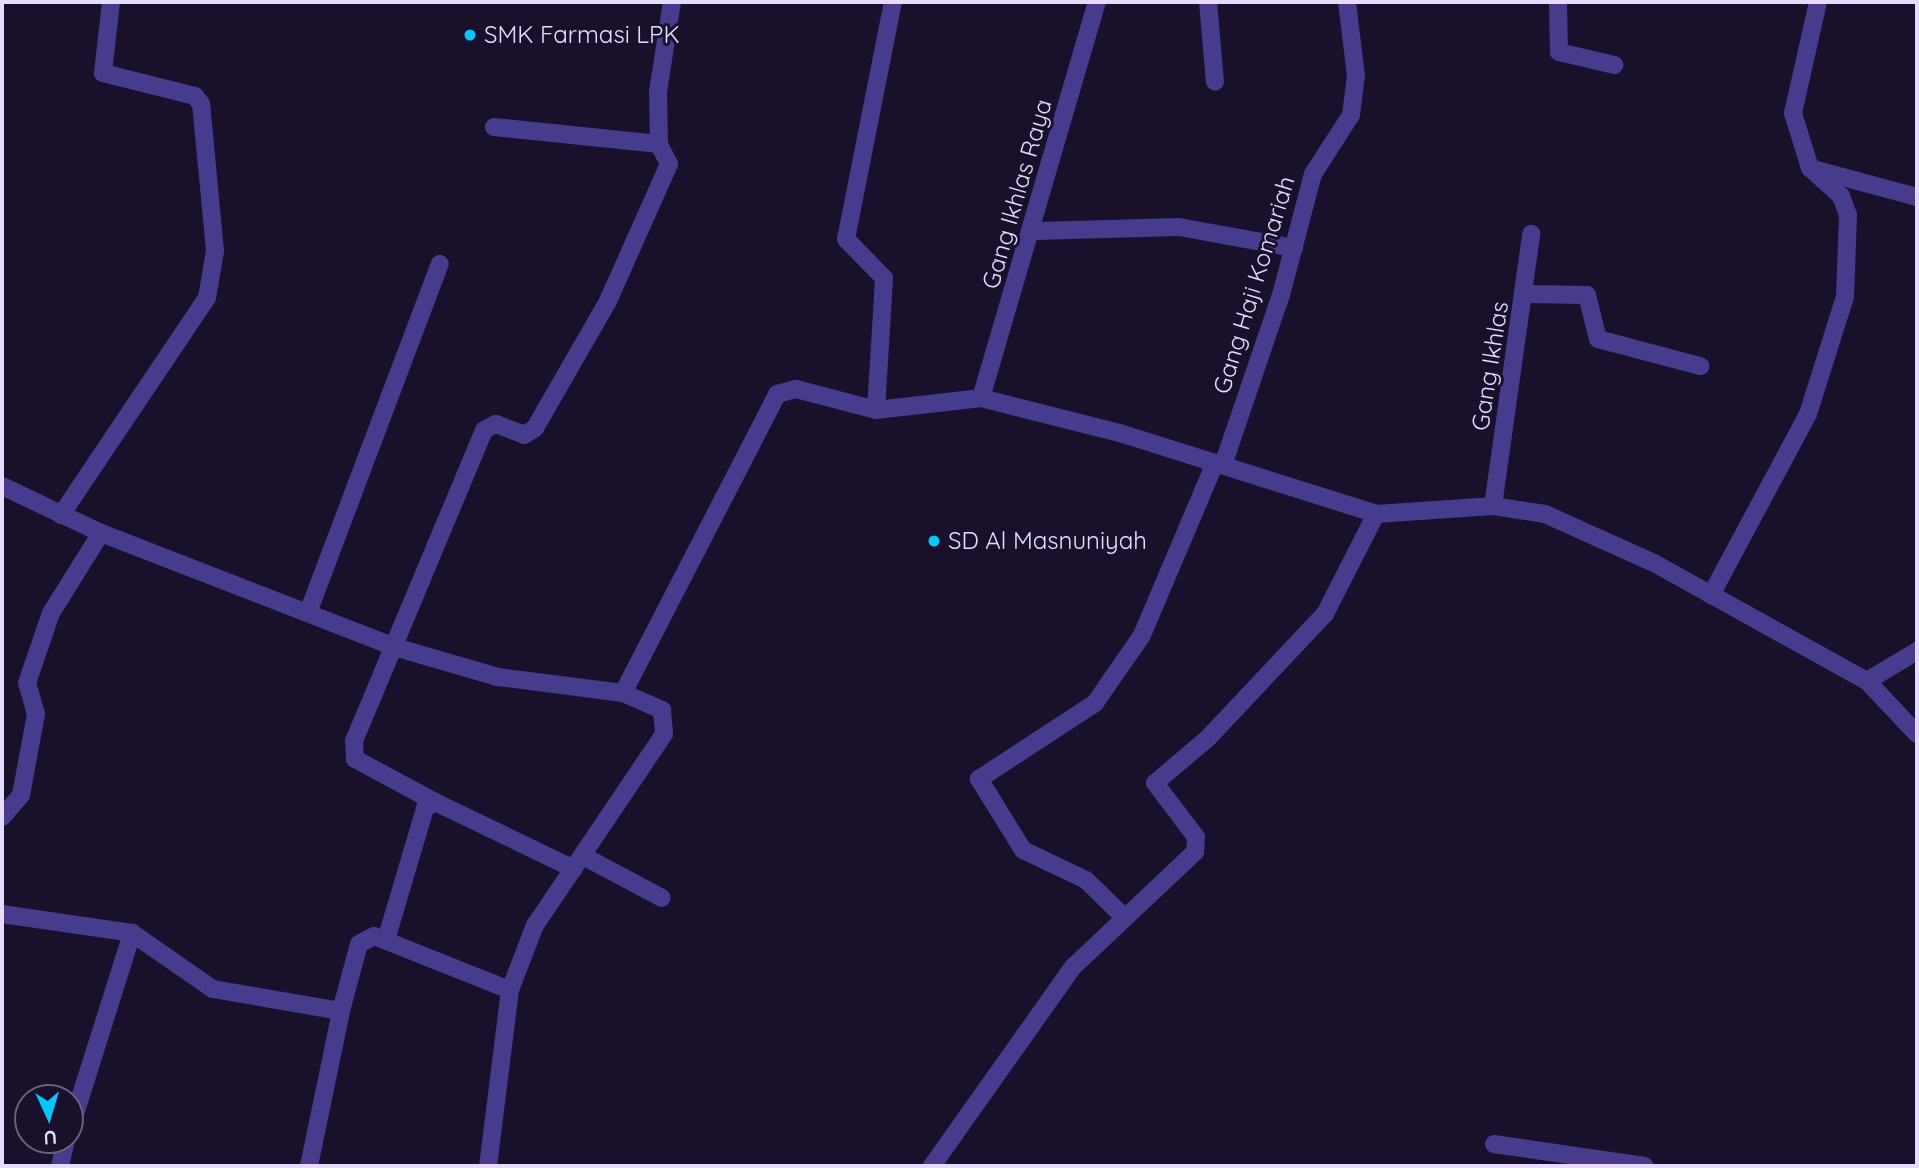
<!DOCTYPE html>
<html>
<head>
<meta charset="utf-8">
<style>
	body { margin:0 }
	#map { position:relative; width:1919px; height:1168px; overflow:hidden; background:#19102c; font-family:Quicksand,sans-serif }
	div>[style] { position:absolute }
	.street>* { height:18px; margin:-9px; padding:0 9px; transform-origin:9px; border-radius:9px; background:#483a8c }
	.dots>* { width:19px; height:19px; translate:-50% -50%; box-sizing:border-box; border:4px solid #19102c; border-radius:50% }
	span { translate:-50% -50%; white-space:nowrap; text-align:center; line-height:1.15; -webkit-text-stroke:6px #19102c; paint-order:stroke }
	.poi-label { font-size:24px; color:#e4dbff }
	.left { translate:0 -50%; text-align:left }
	.street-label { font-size:24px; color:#e4dbff }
	.frame { position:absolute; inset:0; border:4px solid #e4dbff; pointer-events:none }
	.north { position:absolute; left:14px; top:1084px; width:70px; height:70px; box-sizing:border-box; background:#19102c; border:2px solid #6a6180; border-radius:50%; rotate:176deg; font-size:19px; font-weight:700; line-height:28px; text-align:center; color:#e4dbff }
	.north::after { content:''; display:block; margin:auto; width:24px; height:32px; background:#07c6ff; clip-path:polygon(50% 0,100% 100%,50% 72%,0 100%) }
</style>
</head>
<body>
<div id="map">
	<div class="street">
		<i style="left:1208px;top:2px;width:80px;rotate:85deg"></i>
		<i style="left:1558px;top:2px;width:50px;rotate:88.9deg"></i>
		<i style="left:1559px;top:52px;width:57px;rotate:13.3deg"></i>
		<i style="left:659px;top:144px;width:52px;rotate:-91.1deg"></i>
		<i style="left:658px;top:92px;width:91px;rotate:-81.2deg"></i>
		<i style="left:1813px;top:169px;width:108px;rotate:15.1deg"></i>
		<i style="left:1035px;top:231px;width:144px;rotate:-1.6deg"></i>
		<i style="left:1179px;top:227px;width:117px;rotate:10.3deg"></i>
		<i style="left:1527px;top:294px;width:60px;rotate:1deg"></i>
		<i style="left:1587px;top:295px;width:45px;rotate:76deg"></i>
		<i style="left:1598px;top:339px;width:106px;rotate:14.8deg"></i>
		<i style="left:981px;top:398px;width:413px;rotate:-73.7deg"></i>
		<i style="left:876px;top:410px;width:132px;rotate:-86.5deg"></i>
		<i style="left:884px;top:278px;width:54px;rotate:-134.3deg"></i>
		<i style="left:846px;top:239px;width:242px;rotate:-78.8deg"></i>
		<i style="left:1223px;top:465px;width:180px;rotate:-71.2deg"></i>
		<i style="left:1281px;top:295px;width:125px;rotate:-75.2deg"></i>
		<i style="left:1313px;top:174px;width:70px;rotate:-57.2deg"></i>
		<i style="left:1351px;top:115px;width:39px;rotate:-83deg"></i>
		<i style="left:1356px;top:76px;width:75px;rotate:-96.9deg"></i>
		<i style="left:2px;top:486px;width:110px;rotate:25.4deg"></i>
		<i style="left:101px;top:533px;width:318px;rotate:21.2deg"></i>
		<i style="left:398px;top:648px;width:104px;rotate:16.2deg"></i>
		<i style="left:498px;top:677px;width:126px;rotate:7.3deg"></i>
		<i style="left:623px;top:693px;width:43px;rotate:23.6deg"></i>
		<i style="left:662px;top:710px;width:24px;rotate:85deg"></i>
		<i style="left:664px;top:734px;width:230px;rotate:124deg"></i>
		<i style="left:535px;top:925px;width:70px;rotate:111deg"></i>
		<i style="left:1493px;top:506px;width:275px;rotate:-82deg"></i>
		<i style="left:61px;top:515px;width:262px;rotate:-56.1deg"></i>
		<i style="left:207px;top:298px;width:48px;rotate:-80.3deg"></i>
		<i style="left:215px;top:251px;width:148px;rotate:-95.4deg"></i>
		<i style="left:201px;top:104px;width:10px;rotate:-127deg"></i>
		<i style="left:195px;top:96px;width:95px;rotate:-166deg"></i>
		<i style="left:103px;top:73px;width:71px;rotate:-83.6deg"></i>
		<i style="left:1711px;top:595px;width:205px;rotate:-61.8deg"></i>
		<i style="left:1808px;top:414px;width:123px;rotate:-72.5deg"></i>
		<i style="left:1845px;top:297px;width:82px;rotate:-87.9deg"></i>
		<i style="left:1848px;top:215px;width:20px;rotate:-110deg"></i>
		<i style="left:1841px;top:196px;width:42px;rotate:-137.9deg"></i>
		<i style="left:1810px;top:168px;width:58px;rotate:-107.2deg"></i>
		<i style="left:1793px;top:113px;width:114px;rotate:-77.3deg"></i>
		<i style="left:309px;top:610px;width:370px;rotate:-69.3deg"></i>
		<i style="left:1867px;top:681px;width:58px;rotate:-31deg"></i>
		<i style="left:623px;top:693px;width:336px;rotate:-62.7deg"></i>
		<i style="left:777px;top:394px;width:20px;rotate:-15deg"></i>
		<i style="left:796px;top:389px;width:83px;rotate:14.7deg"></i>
		<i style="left:876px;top:410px;width:106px;rotate:-6.5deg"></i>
		<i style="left:981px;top:398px;width:146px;rotate:14.2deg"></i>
		<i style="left:1123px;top:434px;width:265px;rotate:17.5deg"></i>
		<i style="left:1376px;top:514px;width:117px;rotate:-3.9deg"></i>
		<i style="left:1493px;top:506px;width:53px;rotate:8.7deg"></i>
		<i style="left:1545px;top:514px;width:120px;rotate:24.2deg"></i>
		<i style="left:1654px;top:563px;width:244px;rotate:29deg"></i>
		<i style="left:1867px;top:681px;width:73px;rotate:46.7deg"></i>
		<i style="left:435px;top:802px;width:91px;rotate:-151.7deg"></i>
		<i style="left:355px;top:759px;width:18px;rotate:-93deg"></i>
		<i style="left:354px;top:741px;width:337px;rotate:-67.3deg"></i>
		<i style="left:484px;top:430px;width:13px;rotate:-27deg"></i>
		<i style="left:496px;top:424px;width:30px;rotate:21deg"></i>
		<i style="left:524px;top:435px;width:13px;rotate:-32deg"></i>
		<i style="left:535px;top:428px;width:146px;rotate:-60.1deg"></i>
		<i style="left:608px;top:301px;width:150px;rotate:-66deg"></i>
		<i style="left:669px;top:164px;width:22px;rotate:-117deg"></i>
		<i style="left:659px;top:144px;width:166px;rotate:-174.1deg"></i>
		<i style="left:2px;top:817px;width:29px;rotate:-49deg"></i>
		<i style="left:21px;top:795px;width:82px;rotate:-79.5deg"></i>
		<i style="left:36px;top:714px;width:32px;rotate:-106deg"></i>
		<i style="left:27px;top:683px;width:74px;rotate:-71.1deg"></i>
		<i style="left:51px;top:613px;width:94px;rotate:-58deg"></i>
		<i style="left:583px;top:856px;width:89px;rotate:28deg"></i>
		<i style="left:2px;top:914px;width:131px;rotate:8.3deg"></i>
		<i style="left:132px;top:933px;width:98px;rotate:34.7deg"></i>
		<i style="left:213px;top:989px;width:130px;rotate:9.8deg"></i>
		<i style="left:341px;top:1011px;width:69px;rotate:-75deg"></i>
		<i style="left:359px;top:944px;width:17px;rotate:-28deg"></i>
		<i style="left:374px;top:936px;width:146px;rotate:21.7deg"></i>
		<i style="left:510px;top:990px;width:177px;rotate:97.1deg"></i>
		<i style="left:1124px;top:917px;width:53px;rotate:-135.8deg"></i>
		<i style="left:1086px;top:880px;width:70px;rotate:-154.5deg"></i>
		<i style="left:1023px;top:850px;width:84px;rotate:-121.8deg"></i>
		<i style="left:979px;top:779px;width:139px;rotate:-33.2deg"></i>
		<i style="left:1095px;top:703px;width:83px;rotate:-55.3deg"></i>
		<i style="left:1142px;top:635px;width:187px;rotate:-67deg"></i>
		<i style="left:386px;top:940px;width:138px;rotate:-73.5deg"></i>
		<i style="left:425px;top:808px;width:12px;rotate:-31deg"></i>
		<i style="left:435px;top:802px;width:154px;rotate:25.7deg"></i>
		<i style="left:70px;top:1130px;width:207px;rotate:-72.5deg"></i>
		<i style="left:1494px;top:1144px;width:152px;rotate:8.3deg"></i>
		<i style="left:60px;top:1166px;width:27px;rotate:-77deg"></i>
		<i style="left:309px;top:1166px;width:158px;rotate:-78.3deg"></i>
		<i style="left:932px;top:1166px;width:244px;rotate:-54.7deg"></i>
		<i style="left:1073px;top:967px;width:168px;rotate:-43.3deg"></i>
		<i style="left:1195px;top:852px;width:15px;rotate:-86deg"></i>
		<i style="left:1196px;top:837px;width:68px;rotate:-127.2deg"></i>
		<i style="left:1155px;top:783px;width:70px;rotate:-40.3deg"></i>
		<i style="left:1208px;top:738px;width:170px;rotate:-46.7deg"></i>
		<i style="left:1325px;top:614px;width:112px;rotate:-63deg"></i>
	</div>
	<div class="dots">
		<i style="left:470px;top:35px;background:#07c6ff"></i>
		<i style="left:934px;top:541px;background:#07c6ff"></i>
	</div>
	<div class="poi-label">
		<span class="left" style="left:484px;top:35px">SMK Farmasi LPK</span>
		<span class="left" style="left:948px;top:541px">SD Al Masnuniyah</span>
	</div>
	<div class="street-label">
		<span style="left:1017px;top:194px;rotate:-74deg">Gang Ikhlas Raya</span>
		<span style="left:1254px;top:285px;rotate:-73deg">Gang Haji Komariah</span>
		<span style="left:1490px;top:366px;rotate:-81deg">Gang Ikhlas</span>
	</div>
	<div class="frame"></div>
	<div class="north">U</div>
</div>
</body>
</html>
